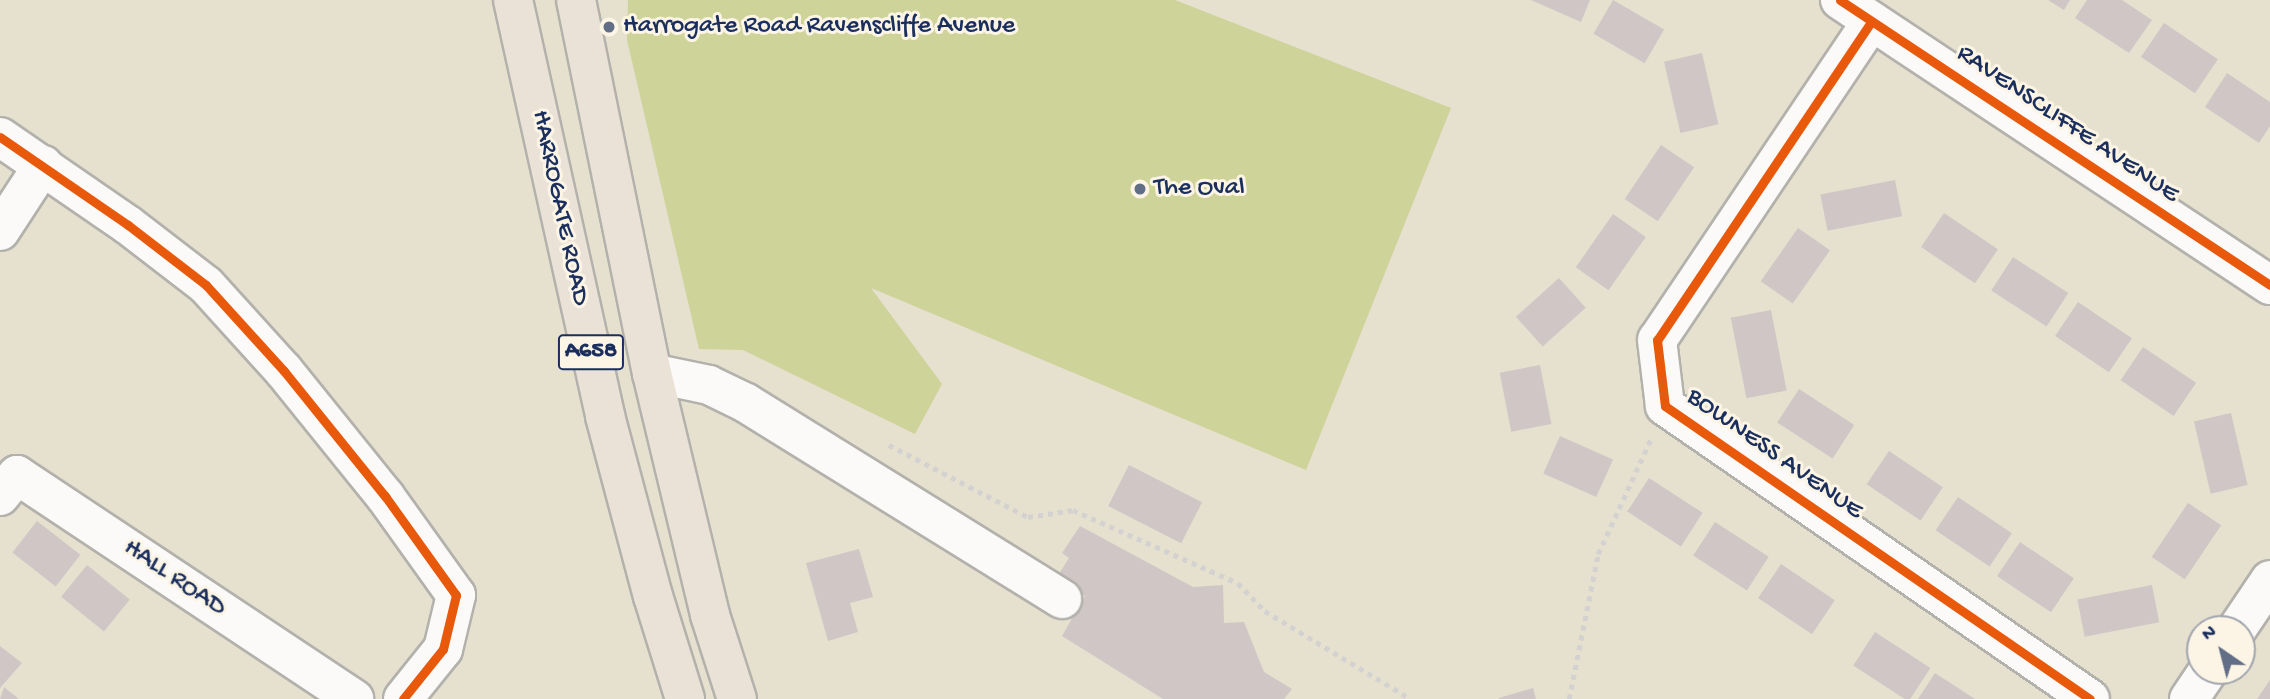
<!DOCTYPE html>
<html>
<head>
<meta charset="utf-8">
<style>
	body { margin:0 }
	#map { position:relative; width:2270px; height:699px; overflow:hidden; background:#e6e0cf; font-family:"Gochi Hand",sans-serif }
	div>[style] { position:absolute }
	.green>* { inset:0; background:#ced399 }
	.building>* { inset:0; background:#d0c6c6; transform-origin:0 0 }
	.path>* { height:4.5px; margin-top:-2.25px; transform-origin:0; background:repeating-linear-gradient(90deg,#d3d2d1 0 5px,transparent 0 10px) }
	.roads { filter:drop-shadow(2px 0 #b3b1ab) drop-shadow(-2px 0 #b3b1ab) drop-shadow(0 2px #b3b1ab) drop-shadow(0 -2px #b3b1ab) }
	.minor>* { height:38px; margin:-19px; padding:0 19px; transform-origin:19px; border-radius:19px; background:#fbfaf8 }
	.highway>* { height:38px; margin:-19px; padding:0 19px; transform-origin:19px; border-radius:19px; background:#eae2d6 }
	.cycleway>* { height:9px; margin:-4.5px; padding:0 4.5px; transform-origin:4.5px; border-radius:4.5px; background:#e8590c }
	.dots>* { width:19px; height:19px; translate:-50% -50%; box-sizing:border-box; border:4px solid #fcf5e5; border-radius:50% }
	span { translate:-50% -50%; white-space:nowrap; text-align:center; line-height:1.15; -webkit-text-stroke:6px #fcf5e5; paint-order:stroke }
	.shield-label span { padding:2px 5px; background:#fcf5e5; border:2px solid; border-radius:5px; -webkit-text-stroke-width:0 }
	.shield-label { font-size:24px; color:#1b2f5e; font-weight:700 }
	.poi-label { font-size:26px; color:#1b2f5e }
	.left { translate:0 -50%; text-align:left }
	.street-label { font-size:26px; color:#1b2f5e }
	.north { position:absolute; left:2186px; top:615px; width:70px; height:70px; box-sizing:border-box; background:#fcf5e5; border:2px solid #a2a6af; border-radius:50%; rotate:325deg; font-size:19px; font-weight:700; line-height:28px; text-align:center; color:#1b2f5e }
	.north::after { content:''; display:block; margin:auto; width:24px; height:32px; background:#626d86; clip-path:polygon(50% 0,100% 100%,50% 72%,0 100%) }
</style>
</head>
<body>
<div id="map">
	<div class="green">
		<i style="clip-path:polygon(628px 0,1175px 0,1451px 108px,1306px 470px,871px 288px,942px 384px,915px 434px,743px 350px,699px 349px,627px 40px)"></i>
	</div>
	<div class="building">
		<i style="clip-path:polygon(1531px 0,1590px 0,1581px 22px)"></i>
		<i style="left:1613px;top:0;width:59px;height:39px;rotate:30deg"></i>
		<i style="clip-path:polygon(2048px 0,2070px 0,2064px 10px)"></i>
		<i style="clip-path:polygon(2087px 0,2122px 0,2152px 20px,2129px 53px,2075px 18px)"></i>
		<i style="left:2164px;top:23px;width:65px;height:41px;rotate:34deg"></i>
		<i style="left:1702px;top:53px;width:73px;height:39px;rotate:77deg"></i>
		<i style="clip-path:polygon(2227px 73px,2270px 102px,2270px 126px,2259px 143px,2205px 107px)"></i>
		<i style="left:1661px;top:145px;width:40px;height:65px;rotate:34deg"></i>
		<i style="left:1895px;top:180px;width:37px;height:76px;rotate:79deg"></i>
		<i style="left:1944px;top:213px;width:65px;height:41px;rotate:34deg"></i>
		<i style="left:1613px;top:214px;width:40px;height:65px;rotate:35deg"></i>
		<i style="left:1798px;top:228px;width:39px;height:65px;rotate:35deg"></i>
		<i style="left:2013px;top:257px;width:66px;height:40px;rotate:33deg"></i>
		<i style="left:1559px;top:278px;width:40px;height:58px;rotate:48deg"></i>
		<i style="left:2078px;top:302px;width:65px;height:41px;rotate:34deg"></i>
		<i style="left:1771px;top:310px;width:82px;height:41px;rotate:79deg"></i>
		<i style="left:2143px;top:347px;width:64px;height:40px;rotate:34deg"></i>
		<i style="left:1540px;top:365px;width:60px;height:41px;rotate:79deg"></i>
		<i style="left:1799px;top:389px;width:66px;height:40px;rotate:33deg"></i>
		<i style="left:2231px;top:413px;width:74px;height:38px;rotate:77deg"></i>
		<i style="left:1560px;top:436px;width:58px;height:41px;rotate:24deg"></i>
		<i style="left:1889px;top:451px;width:65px;height:40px;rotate:34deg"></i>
		<i style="left:1129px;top:465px;width:82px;height:46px;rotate:27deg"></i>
		<i style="left:1649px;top:478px;width:64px;height:40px;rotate:33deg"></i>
		<i style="left:1958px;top:497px;width:65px;height:40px;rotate:34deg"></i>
		<i style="left:2188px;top:503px;width:40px;height:65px;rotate:34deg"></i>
		<i style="left:37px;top:521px;width:55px;height:40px;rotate:38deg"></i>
		<i style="left:1715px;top:522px;width:64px;height:40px;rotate:33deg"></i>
		<i style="clip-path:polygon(1080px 526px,1193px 587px,1223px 585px,1224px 623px,1244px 622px,1264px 672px,1292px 689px,1284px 699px,1163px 699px,1062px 636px,1085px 596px,1057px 577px,1069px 558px,1062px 553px)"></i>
		<i style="left:2020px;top:542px;width:65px;height:41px;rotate:34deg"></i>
		<i style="clip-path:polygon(859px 549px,873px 597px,850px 603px,858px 632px,828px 641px,806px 563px)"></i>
		<i style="left:1781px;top:564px;width:65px;height:41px;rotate:34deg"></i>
		<i style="left:87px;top:565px;width:55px;height:41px;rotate:39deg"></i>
		<i style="left:2152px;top:585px;width:38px;height:76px;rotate:79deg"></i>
		<i style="left:1875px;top:632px;width:66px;height:40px;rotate:33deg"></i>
		<i style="clip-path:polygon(0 646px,22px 663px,0 688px)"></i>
		<i style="clip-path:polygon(1935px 673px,1975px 699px,1918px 699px)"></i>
		<i style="clip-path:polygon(2270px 680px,2270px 699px,2257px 699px)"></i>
		<i style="clip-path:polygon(4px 687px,19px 699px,0 699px)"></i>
		<i style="clip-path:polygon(1533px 688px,1536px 699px,1499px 699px,1499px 698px)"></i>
	</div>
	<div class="path">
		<i style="left:889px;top:445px;width:157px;rotate:27.4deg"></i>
		<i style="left:1028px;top:517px;width:46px;rotate:-8.8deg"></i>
		<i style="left:1073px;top:510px;width:180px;rotate:23.9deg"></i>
		<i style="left:1238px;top:583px;width:39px;rotate:46deg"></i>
		<i style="left:1265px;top:611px;width:170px;rotate:31.1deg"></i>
		<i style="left:1569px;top:699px;width:148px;rotate:-78.7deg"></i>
		<i style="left:1598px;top:554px;width:127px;rotate:-65.3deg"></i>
	</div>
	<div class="roads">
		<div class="minor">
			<i style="left:1840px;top:0;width:516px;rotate:33.54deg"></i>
			<i style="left:1871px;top:22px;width:383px;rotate:123.9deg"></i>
			<i style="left:1657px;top:340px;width:66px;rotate:83.1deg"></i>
			<i style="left:1665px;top:406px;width:516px;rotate:34.58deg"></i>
			<i style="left:0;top:137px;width:155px;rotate:34.5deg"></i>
			<i style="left:128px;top:225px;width:98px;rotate:37.6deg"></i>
			<i style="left:206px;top:285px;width:116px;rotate:47.8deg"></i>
			<i style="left:284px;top:371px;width:161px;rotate:51.1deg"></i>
			<i style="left:385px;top:496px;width:122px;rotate:54.4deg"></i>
			<i style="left:456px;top:595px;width:56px;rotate:103.5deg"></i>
			<i style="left:443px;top:649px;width:64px;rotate:128.7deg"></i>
			<i style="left:0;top:231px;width:79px;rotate:-56.9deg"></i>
			<i style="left:652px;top:373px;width:58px;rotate:11.9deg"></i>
			<i style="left:709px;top:385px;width:41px;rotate:25.9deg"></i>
			<i style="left:746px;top:403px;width:372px;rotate:31.8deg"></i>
			<i style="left:0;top:496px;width:27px;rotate:-51deg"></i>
			<i style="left:17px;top:475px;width:405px;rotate:33.6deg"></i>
			<i style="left:2237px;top:629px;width:59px;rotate:-56deg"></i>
			<i style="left:2189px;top:699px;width:34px;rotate:-56deg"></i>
		</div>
		<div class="highway">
			<i style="left:513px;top:0;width:426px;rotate:77.5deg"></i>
			<i style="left:605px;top:416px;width:186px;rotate:75.1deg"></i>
			<i style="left:653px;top:596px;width:108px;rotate:72.7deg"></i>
			<i style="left:576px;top:0;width:381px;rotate:78.5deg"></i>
			<i style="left:652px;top:373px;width:249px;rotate:76.5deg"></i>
			<i style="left:710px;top:615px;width:88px;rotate:72.2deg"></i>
		</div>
	</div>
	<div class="cycleway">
		<i style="left:1840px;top:0;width:516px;rotate:33.54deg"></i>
		<i style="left:1871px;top:22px;width:383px;rotate:123.9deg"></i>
		<i style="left:1657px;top:340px;width:66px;rotate:83.1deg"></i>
		<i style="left:1665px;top:406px;width:516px;rotate:34.58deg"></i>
		<i style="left:0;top:137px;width:155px;rotate:34.5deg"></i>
		<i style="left:128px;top:225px;width:98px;rotate:37.6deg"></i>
		<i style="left:206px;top:285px;width:116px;rotate:47.8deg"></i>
		<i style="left:284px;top:371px;width:161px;rotate:51.1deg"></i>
		<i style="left:385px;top:496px;width:122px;rotate:54.4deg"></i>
		<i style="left:456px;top:595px;width:56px;rotate:103.5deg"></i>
		<i style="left:443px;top:649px;width:64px;rotate:128.7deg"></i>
	</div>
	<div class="dots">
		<i style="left:609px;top:27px;background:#626d86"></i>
		<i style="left:1140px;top:189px;background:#626d86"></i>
	</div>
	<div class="shield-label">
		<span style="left:591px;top:352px">A658</span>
	</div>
	<div class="poi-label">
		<span class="left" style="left:623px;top:27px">Harrogate Road Ravenscliffe Avenue</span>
		<span class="left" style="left:1154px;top:189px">The Oval</span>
	</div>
	<div class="street-label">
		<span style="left:2067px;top:125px;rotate:34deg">RAVENSCLIFFE AVENUE</span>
		<span style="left:559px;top:208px;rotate:78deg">HARROGATE ROAD</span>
		<span style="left:1774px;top:455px;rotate:35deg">BOWNESS AVENUE</span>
		<span style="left:174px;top:579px;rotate:34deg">HALL ROAD</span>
	</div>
	<div class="north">N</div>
</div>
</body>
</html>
